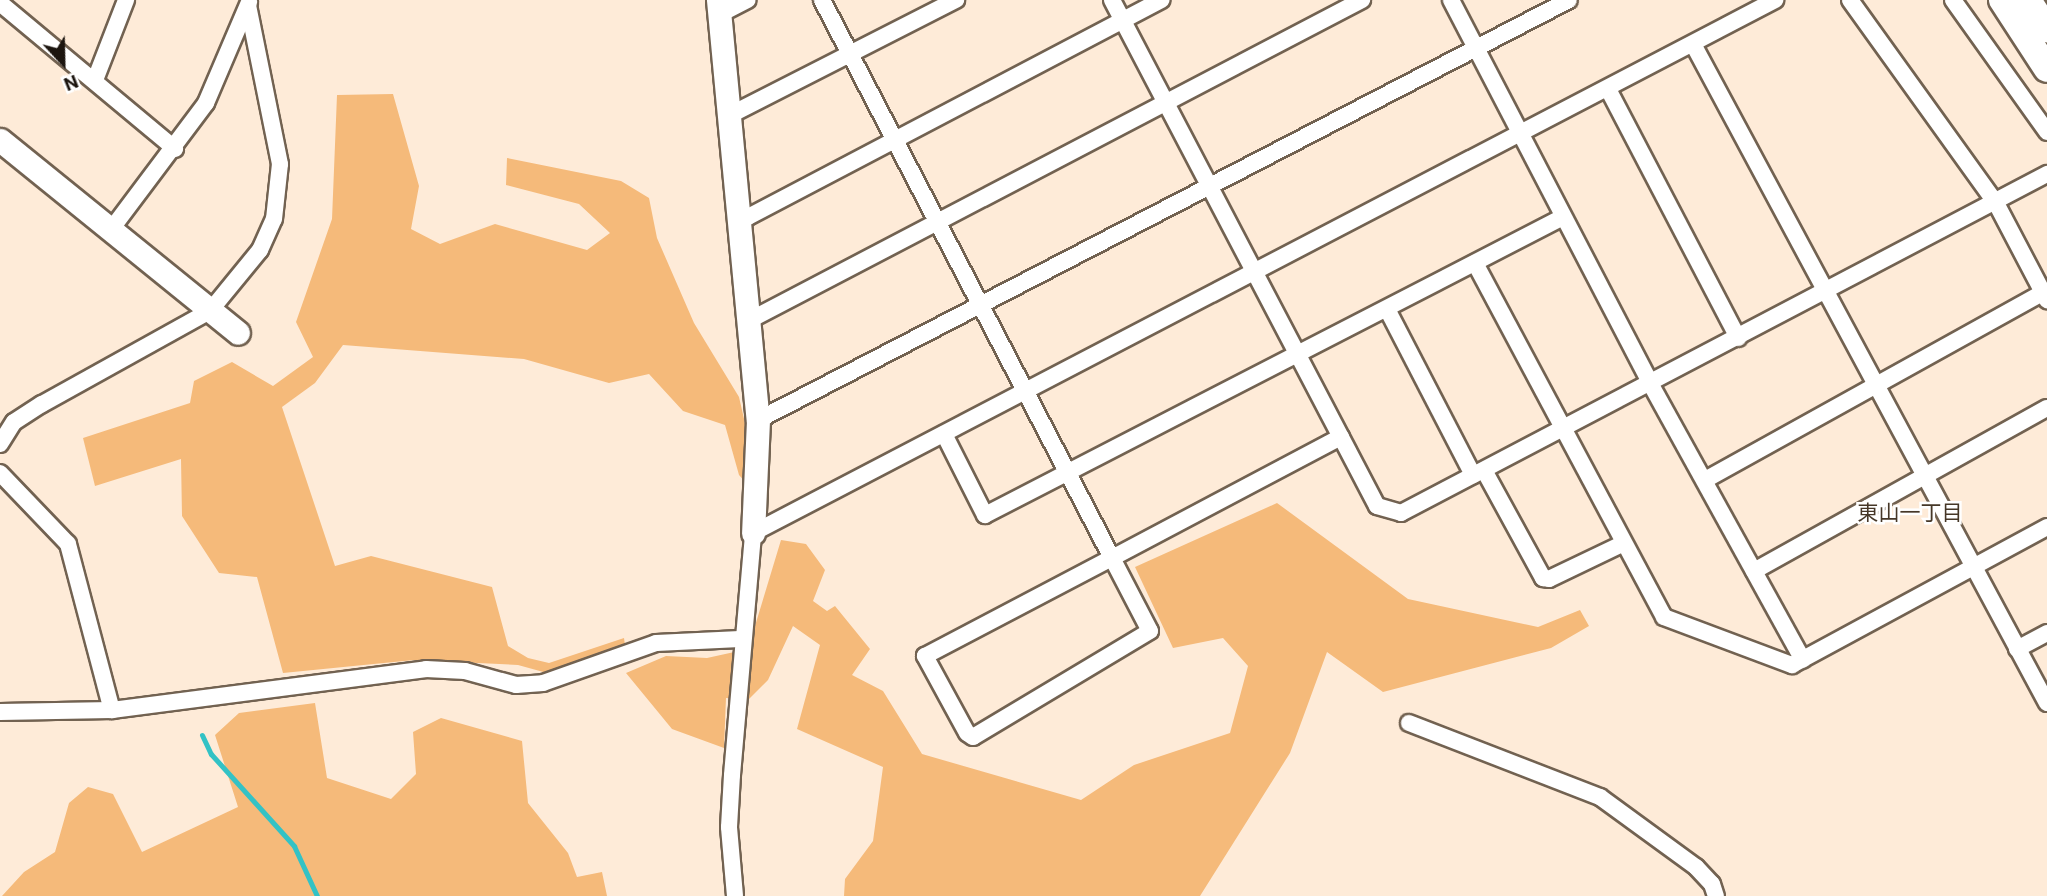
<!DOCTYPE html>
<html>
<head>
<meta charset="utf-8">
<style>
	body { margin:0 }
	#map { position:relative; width:2047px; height:896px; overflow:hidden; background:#feebd8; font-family:Roboto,"Noto Sans JP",sans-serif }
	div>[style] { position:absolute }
	.green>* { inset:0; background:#f5ba7a }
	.stream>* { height:5px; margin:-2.5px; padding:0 2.5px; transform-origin:2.5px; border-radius:2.5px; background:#33c2c5 }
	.roads { filter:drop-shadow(2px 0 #726251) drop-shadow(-2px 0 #726251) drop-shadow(0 2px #726251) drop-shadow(0 -2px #726251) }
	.street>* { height:16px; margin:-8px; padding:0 8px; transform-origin:8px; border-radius:8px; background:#fff }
	.secondary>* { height:23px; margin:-11.5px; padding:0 11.5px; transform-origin:11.5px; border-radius:11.5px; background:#fff }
	.primary>* { height:26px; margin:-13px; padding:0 13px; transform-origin:13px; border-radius:13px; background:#fff }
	span { translate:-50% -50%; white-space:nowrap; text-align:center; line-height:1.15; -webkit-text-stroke:5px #fff; paint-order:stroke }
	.neighbourhood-label { font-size:21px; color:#463727 }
	.north { position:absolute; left:28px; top:28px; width:70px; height:70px; -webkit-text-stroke:5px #fff; paint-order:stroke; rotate:158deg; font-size:19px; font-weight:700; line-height:28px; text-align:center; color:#1c150f }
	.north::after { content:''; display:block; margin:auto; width:24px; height:32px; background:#1c150f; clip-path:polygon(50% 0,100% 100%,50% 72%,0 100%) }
</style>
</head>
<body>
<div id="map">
	<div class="green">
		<i style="clip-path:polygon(393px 94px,419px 186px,411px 229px,440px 244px,495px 224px,587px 250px,610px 233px,579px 204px,506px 185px,507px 158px,621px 181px,649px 198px,657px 238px,694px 323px,739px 397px,747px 432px,747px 484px,739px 475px,725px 425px,683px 411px,649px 374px,609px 383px,524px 359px,343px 345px,315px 383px,282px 407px,335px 566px,371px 556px,492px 587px,508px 646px,528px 658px,549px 663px,624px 638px,625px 645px,547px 673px,518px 665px,414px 660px,283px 673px,257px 577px,219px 573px,182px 516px,181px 459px,95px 486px,83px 438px,190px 403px,194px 381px,232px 362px,273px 386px,313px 357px,296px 322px,332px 219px,337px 95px)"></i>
		<i style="clip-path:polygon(1277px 503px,1408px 599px,1538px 627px,1580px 610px,1589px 626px,1551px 648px,1383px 692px,1327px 652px,1290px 753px,1200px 896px,844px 896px,845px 879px,873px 841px,883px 767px,797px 729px,820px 645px,793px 626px,768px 680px,748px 700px,726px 698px,724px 748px,672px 729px,626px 673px,666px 656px,707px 658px,748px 649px,781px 540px,806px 544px,825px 570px,813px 601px,827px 611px,835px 606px,870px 649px,852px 675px,883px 691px,922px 754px,1081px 800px,1134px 765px,1230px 733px,1248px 666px,1223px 638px,1173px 648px,1135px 567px)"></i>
		<i style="clip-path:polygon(315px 703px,327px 778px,391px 799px,416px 774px,413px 732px,441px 718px,522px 741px,528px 803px,568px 853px,577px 877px,602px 872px,607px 896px,2px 896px,24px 872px,55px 852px,69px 803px,88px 787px,113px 794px,142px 852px,238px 807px,215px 735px,239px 713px)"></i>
	</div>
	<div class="stream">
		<i style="left:202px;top:735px;width:21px;rotate:65deg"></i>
		<i style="left:211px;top:754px;width:124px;rotate:47.9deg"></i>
		<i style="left:294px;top:846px;width:55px;rotate:65.3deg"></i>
	</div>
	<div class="roads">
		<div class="street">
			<i style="left:822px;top:0;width:629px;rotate:62.54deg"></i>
			<i style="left:1112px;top:558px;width:259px;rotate:-27.9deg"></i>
			<i style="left:1112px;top:0;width:571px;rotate:62.36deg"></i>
			<i style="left:1377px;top:506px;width:25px;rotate:16deg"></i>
			<i style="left:1401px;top:513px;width:730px;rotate:-27.69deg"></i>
			<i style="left:1451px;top:0;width:432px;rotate:62.5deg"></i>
			<i style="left:1650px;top:383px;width:316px;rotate:61.1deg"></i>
			<i style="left:1850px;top:0;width:250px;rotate:54.3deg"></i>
			<i style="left:1996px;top:203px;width:110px;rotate:62.3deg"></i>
			<i style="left:1953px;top:0;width:162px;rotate:54.5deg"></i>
			<i style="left:0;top:3px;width:228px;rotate:39.8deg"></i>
			<i style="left:720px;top:14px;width:31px;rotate:-27deg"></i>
			<i style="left:1693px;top:44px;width:748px;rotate:61.76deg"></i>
			<i style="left:95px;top:80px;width:86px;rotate:-68.8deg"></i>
			<i style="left:1608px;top:89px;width:281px;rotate:62.4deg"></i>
			<i style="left:730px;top:115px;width:254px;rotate:-27deg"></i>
			<i style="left:739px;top:218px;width:9px;rotate:-6deg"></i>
			<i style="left:748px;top:217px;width:467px;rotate:-27.7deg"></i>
			<i style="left:110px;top:231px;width:160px;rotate:-53.1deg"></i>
			<i style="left:206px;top:103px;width:110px;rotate:-66.9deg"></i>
			<i style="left:1475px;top:263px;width:401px;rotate:61.9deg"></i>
			<i style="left:1664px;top:617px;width:137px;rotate:20.6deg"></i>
			<i style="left:1792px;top:665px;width:290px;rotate:-28.4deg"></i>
			<i style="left:1387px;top:309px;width:187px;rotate:62.6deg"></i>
			<i style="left:748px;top:321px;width:693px;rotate:-27.6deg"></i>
			<i style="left:758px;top:420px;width:913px;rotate:-27.38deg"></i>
			<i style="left:944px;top:434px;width:91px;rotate:63.2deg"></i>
			<i style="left:985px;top:515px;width:650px;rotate:-27.27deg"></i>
			<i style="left:0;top:444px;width:26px;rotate:-58deg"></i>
			<i style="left:14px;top:422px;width:33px;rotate:-33deg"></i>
			<i style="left:42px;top:404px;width:192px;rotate:-29deg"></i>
			<i style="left:210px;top:311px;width:79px;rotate:-50.7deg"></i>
			<i style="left:260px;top:250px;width:34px;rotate:-66deg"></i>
			<i style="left:274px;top:219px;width:55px;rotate:-83.8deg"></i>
			<i style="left:280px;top:164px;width:161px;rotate:-101.4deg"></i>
			<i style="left:1485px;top:472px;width:121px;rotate:61.3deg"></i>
			<i style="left:1543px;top:578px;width:6px;rotate:9deg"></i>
			<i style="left:1549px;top:579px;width:83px;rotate:-25.6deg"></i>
			<i style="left:0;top:473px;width:98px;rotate:46.2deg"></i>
			<i style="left:68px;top:544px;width:172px;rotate:75.2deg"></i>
			<i style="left:1705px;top:480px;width:386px;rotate:-29deg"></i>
			<i style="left:1112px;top:558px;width:82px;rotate:62.5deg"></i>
			<i style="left:1150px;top:631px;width:206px;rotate:149.1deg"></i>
			<i style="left:973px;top:737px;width:7px;rotate:-146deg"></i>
			<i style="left:967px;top:733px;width:88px;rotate:-118.6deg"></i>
			<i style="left:925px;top:656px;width:211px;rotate:-27.7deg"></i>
			<i style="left:1754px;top:571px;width:335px;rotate:-29.1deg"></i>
			<i style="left:2017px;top:649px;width:34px;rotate:-28deg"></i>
			<i style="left:0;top:712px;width:112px;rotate:-1deg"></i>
			<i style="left:112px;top:710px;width:317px;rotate:-7.4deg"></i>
			<i style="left:426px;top:669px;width:39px;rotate:3deg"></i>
			<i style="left:465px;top:671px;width:53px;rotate:15.4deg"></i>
			<i style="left:516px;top:685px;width:27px;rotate:-4deg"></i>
			<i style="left:543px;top:683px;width:120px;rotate:-19.5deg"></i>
			<i style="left:656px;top:643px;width:84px;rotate:-2.7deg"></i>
			<i style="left:1409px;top:723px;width:205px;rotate:21.2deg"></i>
			<i style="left:1600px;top:797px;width:119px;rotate:36.1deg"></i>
			<i style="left:1696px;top:867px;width:23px;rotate:47deg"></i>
			<i style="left:1712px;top:884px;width:13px;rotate:72deg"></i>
			<i style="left:735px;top:896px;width:69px;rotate:-95deg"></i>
			<i style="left:729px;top:827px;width:52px;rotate:-86.7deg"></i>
			<i style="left:732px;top:775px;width:243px;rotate:-85deg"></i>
			<i style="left:753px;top:533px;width:1153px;rotate:-27.54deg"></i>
		</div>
		<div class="secondary">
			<i style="left:718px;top:0;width:422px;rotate:84.6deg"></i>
			<i style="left:758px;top:420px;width:113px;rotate:92.5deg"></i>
			<i style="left:0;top:140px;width:306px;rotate:39deg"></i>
		</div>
		<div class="primary">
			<i style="left:2002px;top:0;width:82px;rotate:56.9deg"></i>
			<i style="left:2028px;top:0;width:35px;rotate:57deg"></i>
		</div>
	</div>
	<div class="neighbourhood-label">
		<span style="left:1910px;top:513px">東山一丁目</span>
	</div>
	<div class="north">N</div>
</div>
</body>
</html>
